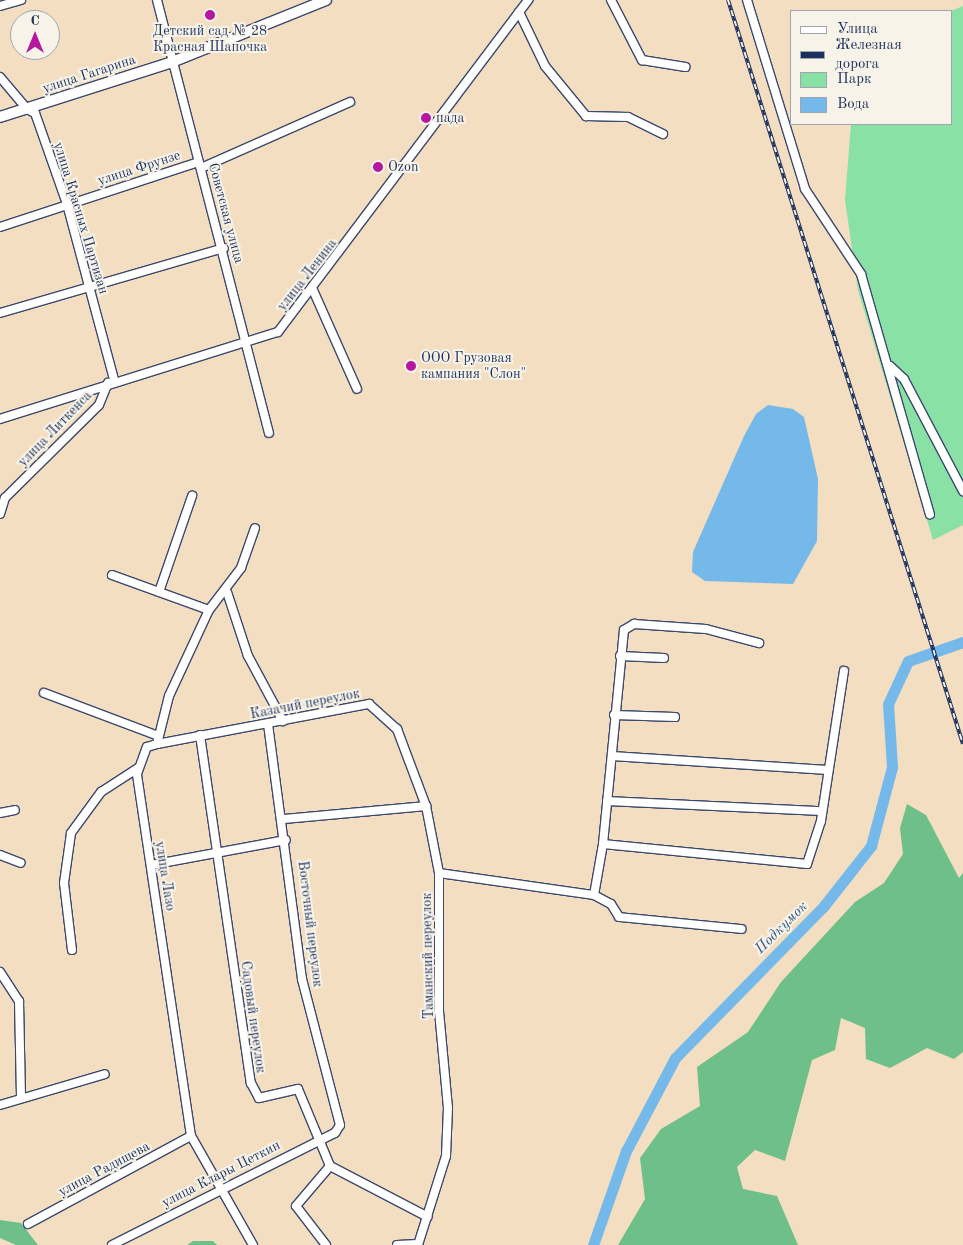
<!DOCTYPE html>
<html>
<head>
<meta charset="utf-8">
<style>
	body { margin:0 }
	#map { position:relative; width:963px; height:1245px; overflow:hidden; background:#f3dec2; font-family:"Old Standard TT",serif }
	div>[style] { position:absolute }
	.green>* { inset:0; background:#89e1a5 }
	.forest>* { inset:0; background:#6ebf8a }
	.water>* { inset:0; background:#74b9ea }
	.river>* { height:11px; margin:-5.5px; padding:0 5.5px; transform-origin:5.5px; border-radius:5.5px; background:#74b9ea }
	.roads { filter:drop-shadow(1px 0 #3b496d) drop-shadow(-1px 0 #3b496d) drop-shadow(0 1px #3b496d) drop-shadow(0 -1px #3b496d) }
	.minor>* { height:8px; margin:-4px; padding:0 4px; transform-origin:4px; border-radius:4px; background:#fff }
	.major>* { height:10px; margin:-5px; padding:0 5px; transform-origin:5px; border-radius:5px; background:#fff }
	.rail>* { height:4px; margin-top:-2px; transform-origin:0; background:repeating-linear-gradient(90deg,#f7f3e8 0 5.5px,#1b2f5e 0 11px); box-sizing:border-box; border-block:1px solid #1b2f5e }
	.dots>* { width:14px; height:14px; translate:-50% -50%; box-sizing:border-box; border:2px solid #f7f3e8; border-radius:50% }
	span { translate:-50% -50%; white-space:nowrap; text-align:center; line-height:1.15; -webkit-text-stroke:4px #f7f3e8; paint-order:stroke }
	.poi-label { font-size:14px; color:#1b2f5e }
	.left { translate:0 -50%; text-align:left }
	.street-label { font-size:14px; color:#1b2f5e }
	.water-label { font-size:15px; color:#365888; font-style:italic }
	.legend { position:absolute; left:790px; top:10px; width:162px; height:115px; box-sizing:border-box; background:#f7f3e8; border:1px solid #9fa5b1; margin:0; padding:6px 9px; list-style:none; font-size:15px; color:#1b2f5e }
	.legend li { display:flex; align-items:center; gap:10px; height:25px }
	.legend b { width:25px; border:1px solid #9fa5b1 }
	.north { position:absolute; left:10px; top:10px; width:50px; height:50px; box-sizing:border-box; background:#f7f3e8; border:1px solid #9fa5b1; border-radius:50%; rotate:0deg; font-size:14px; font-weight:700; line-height:20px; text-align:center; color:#1b2f5e }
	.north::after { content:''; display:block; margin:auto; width:18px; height:22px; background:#b5179e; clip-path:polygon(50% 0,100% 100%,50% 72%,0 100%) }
</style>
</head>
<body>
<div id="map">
	<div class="green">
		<i style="clip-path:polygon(963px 6px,963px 525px,933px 540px,858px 290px,845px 200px,851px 124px,952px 124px,951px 11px)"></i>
	</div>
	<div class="forest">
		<i style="clip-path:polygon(907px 804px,926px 815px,959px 878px,963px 873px,963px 1052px,954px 1059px,927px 1048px,890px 1068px,866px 1059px,865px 1028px,841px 1018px,835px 1050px,812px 1060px,785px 1161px,755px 1150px,737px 1167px,743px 1189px,777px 1196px,798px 1245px,618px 1245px,645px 1199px,640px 1158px,661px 1129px,700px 1106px,697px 1067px,748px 1032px,781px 982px,855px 902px,884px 883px,903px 854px,900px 828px)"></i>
		<i style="clip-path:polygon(0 1220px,21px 1223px,38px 1245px,16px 1245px,0 1238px)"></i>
		<i style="clip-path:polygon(193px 1241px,213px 1241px,217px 1245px,187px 1245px)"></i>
	</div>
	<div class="water">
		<i style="clip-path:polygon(768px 405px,793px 409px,804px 417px,818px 479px,817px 541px,793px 584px,705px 581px,692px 572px,693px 552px,744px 436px,756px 414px)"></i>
	</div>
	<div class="river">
		<i style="left:593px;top:1245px;width:100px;rotate:-70.7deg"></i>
		<i style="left:626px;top:1151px;width:105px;rotate:-62.2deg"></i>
		<i style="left:675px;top:1058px;width:211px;rotate:-45.6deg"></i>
		<i style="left:823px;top:907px;width:78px;rotate:-51.8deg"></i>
		<i style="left:871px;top:846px;width:82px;rotate:-75.1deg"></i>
		<i style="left:892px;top:767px;width:63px;rotate:-93.6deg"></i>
		<i style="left:888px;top:704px;width:47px;rotate:-65.1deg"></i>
		<i style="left:908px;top:661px;width:58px;rotate:-19.1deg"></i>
	</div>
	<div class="roads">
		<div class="minor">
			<i style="left:157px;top:0;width:447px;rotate:75.5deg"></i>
			<i style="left:611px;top:0;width:68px;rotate:62.7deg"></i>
			<i style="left:642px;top:60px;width:44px;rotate:9.2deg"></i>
			<i style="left:747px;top:0;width:198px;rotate:72.9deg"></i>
			<i style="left:805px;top:189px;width:102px;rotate:56.6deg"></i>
			<i style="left:861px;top:274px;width:250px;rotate:74deg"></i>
			<i style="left:0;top:6px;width:22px;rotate:-16deg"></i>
			<i style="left:519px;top:12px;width:60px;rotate:64.3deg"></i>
			<i style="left:545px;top:66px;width:65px;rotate:50.6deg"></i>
			<i style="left:586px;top:116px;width:42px;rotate:1.4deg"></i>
			<i style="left:628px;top:117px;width:39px;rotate:26deg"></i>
			<i style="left:0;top:77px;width:42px;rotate:49.8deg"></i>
			<i style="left:27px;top:109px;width:9px;rotate:27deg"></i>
			<i style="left:35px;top:113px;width:96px;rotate:70.6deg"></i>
			<i style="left:67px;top:204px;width:182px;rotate:75deg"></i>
			<i style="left:201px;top:168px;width:163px;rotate:-23.9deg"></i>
			<i style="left:0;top:227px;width:209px;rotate:-18.1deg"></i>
			<i style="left:313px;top:290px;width:108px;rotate:66deg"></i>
			<i style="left:0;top:313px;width:233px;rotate:-16.2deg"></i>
			<i style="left:890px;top:366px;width:19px;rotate:43deg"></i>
			<i style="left:904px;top:379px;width:127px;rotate:62.2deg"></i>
			<i style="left:0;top:419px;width:291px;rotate:-17.4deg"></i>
			<i style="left:278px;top:332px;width:416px;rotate:-53deg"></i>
			<i style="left:0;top:514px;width:17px;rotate:-73deg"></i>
			<i style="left:5px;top:498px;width:132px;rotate:-44.7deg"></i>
			<i style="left:99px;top:405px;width:24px;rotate:-68deg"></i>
			<i style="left:112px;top:575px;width:103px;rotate:19.8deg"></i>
			<i style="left:159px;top:592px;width:102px;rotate:-71deg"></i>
			<i style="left:227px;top:592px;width:67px;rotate:71.8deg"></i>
			<i style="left:248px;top:656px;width:74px;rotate:61.7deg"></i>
			<i style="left:620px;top:656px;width:44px;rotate:2.6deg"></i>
			<i style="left:44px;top:693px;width:120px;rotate:20.6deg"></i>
			<i style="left:614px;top:715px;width:61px;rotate:1.9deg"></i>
			<i style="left:200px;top:735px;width:352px;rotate:81.7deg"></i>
			<i style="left:251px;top:1083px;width:17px;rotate:62deg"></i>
			<i style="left:259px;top:1098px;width:40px;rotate:-13deg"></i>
			<i style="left:298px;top:1089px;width:83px;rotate:67.4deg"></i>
			<i style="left:330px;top:1166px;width:110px;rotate:27.5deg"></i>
			<i style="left:157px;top:744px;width:216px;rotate:-10.7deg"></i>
			<i style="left:369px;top:704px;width:38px;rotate:42deg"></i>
			<i style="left:397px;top:729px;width:82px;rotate:69.4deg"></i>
			<i style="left:612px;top:756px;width:216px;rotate:3.7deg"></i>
			<i style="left:607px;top:801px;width:215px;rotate:2.7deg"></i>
			<i style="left:0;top:813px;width:15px;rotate:-11deg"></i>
			<i style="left:284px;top:819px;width:143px;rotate:-5.2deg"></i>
			<i style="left:426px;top:806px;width:68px;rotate:79deg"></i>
			<i style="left:439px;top:873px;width:138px;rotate:90deg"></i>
			<i style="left:439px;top:1011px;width:97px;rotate:84.7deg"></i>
			<i style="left:448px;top:1108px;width:48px;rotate:92.4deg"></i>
			<i style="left:446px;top:1156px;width:93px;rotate:107.5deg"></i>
			<i style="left:603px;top:844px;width:205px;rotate:5.6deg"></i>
			<i style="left:807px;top:864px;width:45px;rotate:-72deg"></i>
			<i style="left:821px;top:821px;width:152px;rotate:-81.3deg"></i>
			<i style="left:0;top:855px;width:22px;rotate:21deg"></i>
			<i style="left:151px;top:865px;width:137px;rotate:-10.5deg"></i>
			<i style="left:439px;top:873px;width:157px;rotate:8.1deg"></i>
			<i style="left:594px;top:895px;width:52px;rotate:-80deg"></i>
			<i style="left:603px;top:844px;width:215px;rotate:-84.4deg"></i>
			<i style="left:624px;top:630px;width:12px;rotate:-31deg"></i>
			<i style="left:634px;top:624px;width:72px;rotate:4deg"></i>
			<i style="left:706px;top:629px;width:55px;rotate:14.8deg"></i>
			<i style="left:594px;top:895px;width:19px;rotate:28deg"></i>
			<i style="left:611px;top:904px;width:15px;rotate:58deg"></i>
			<i style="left:619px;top:917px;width:123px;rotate:5.6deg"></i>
			<i style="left:72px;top:950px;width:67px;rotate:-96.8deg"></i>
			<i style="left:64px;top:883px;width:50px;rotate:-82deg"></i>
			<i style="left:71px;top:833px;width:51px;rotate:-53.8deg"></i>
			<i style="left:101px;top:792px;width:44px;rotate:-33deg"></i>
			<i style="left:0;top:972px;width:35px;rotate:57deg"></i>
			<i style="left:19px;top:1001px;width:96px;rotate:88.8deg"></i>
			<i style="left:0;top:1105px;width:109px;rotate:-16.4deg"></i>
			<i style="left:28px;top:1224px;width:185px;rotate:-28.4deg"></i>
			<i style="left:112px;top:1245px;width:250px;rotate:-26.7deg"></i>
			<i style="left:335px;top:1133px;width:9px;rotate:-58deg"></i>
			<i style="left:340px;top:1125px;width:151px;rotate:-104.6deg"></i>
			<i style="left:302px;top:979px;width:257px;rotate:-97.6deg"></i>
			<i style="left:253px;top:1245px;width:125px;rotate:-119.6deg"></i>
			<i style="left:191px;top:1136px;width:366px;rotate:-98.5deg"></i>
			<i style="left:137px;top:774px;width:29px;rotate:-70deg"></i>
			<i style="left:147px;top:747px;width:10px;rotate:-17deg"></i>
			<i style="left:157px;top:744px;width:49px;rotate:-76deg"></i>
			<i style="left:169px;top:696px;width:95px;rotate:-65.1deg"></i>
			<i style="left:209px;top:610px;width:53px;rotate:-52.7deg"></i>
			<i style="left:241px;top:568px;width:42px;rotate:-70.7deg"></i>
			<i style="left:326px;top:1245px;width:49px;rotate:-127.6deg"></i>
			<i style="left:296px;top:1206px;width:52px;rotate:-49.6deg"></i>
			<i style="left:397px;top:1245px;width:21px;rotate:-3deg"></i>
		</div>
		<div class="major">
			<i style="left:0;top:117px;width:181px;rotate:-17.7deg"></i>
			<i style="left:172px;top:62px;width:166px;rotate:-21.9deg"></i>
		</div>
	</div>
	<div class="rail">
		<i style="left:728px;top:0;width:780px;rotate:72.47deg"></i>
	</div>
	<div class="dots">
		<i style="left:210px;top:15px;background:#b5179e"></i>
		<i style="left:426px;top:118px;background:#b5179e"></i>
		<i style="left:378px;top:167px;background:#b5179e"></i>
		<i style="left:411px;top:366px;background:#b5179e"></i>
	</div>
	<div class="poi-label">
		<span style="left:210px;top:39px">Детский сад № 28<br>Красная Шапочка</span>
		<span class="left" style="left:436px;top:118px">пада</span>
		<span class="left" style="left:388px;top:167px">Ozon</span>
		<span class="left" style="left:421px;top:366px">ООО Грузовая<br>кампания "Слон"</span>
	</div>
	<div class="street-label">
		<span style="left:89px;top:74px;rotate:-18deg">улица Гагарина</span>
		<span style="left:139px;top:168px;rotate:-18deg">улица Фрунзе</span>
		<span style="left:226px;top:213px;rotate:75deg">Советская улица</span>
		<span style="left:81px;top:218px;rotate:73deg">улица Красных Партизан</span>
		<span style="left:307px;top:275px;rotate:-52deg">улица Ленина</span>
		<span style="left:55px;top:429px;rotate:-46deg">улица Литкенса</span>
		<span style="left:305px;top:704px;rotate:-11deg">Казачий переулок</span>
		<span style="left:165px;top:876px;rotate:81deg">улица Лазо</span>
		<span style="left:310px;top:924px;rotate:83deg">Восточный переулок</span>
		<span style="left:428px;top:956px;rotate:-91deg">Таманский переулок</span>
		<span style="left:253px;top:1017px;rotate:82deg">Садовый переулок</span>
		<span style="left:104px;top:1169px;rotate:-28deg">улица Радищева</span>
		<span style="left:221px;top:1174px;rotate:-27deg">улица Клары Цеткин</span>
	</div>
	<div class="water-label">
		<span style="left:782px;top:928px;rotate:-45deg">Подкумок</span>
	</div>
	<ul class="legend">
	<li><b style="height:6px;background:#fff"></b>Улица</li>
	<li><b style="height:6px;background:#1b2f5e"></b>Железная дорога</li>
	<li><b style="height:14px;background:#89e1a5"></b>Парк</li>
	<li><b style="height:14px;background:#74b9ea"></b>Вода</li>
	</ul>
	<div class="north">С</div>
</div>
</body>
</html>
